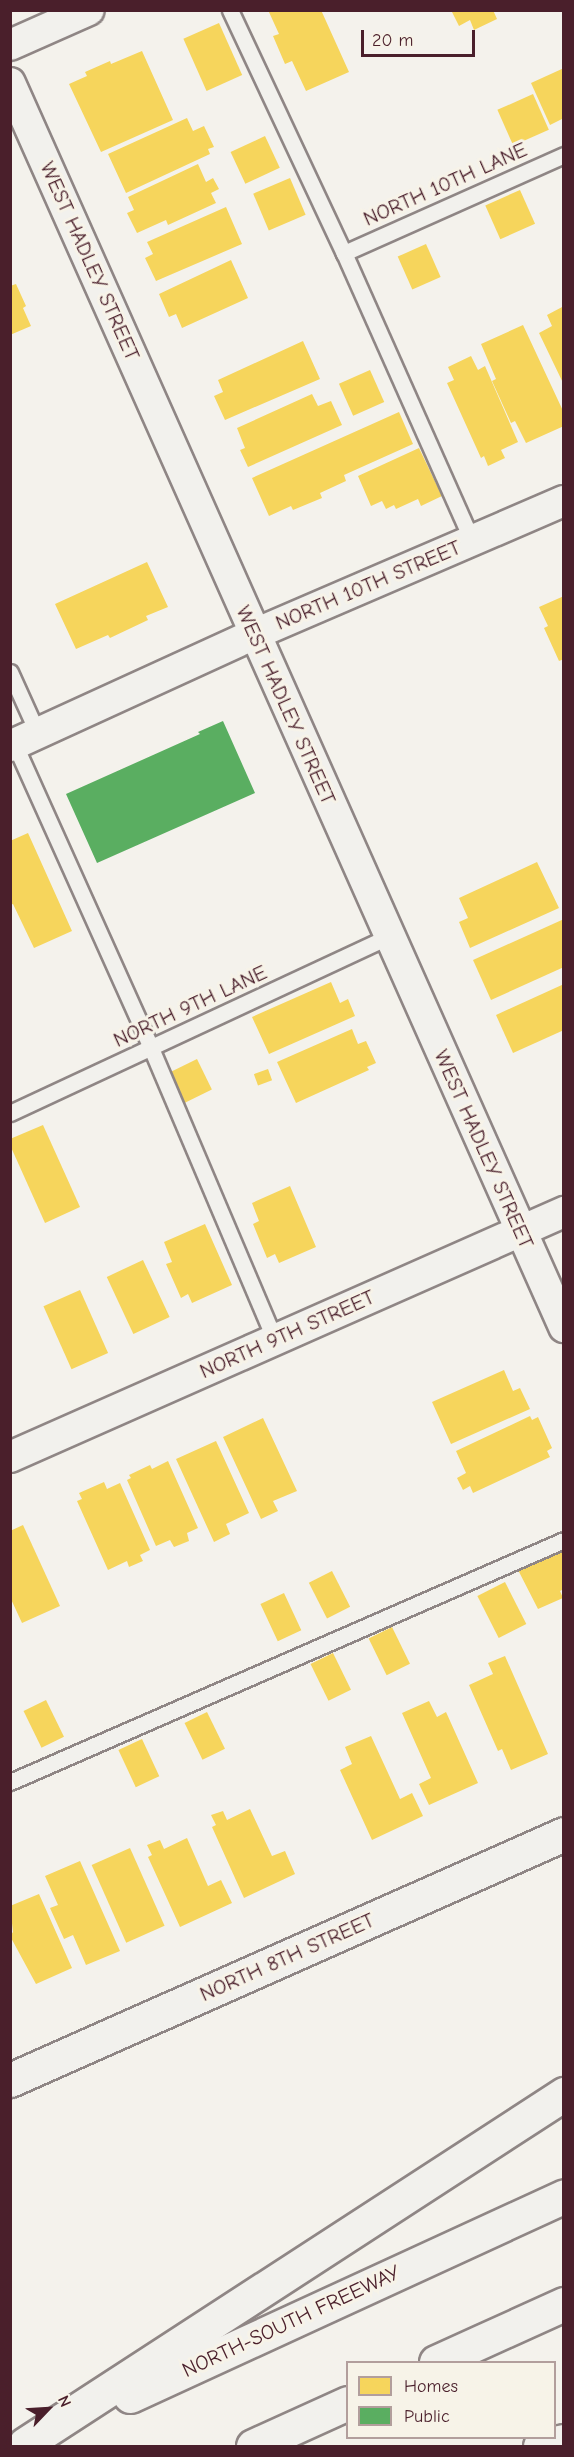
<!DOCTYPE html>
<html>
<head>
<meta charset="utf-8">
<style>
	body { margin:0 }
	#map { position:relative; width:574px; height:2457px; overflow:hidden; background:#f4f2ec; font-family:"Comic Neue",sans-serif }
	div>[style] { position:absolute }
	.homes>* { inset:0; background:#f6d55c; transform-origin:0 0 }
	.public>* { inset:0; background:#5aae61 }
	.roads { filter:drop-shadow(2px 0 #8f8685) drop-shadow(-2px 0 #8f8685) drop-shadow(0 2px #8f8685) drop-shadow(0 -2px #8f8685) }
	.service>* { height:15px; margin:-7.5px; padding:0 7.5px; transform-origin:7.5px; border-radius:7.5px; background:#f2f1ed }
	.minor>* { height:30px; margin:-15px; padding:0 15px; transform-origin:15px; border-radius:15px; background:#f2f1ed }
	.tertiary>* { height:33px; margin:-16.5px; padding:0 16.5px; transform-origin:16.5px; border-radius:16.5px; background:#f2f1ed }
	.motorway>* { height:33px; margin:-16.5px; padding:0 16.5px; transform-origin:16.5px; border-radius:16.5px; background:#f2f1ed }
	span { translate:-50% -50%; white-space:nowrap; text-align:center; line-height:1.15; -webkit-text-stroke:6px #f7f3e8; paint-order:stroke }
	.street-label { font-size:21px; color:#4a1f2b }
	.frame { position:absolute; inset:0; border:12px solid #4a1f2b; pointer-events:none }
	.legend { position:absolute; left:346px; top:2361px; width:210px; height:78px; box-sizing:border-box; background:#f7f3e8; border:2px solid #b29e9c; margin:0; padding:8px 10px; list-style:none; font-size:18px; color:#4a1f2b }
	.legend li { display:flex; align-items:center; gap:12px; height:30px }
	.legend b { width:30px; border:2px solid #b29e9c }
	.north { position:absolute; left:18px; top:2379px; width:60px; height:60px; -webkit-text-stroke:4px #f7f3e8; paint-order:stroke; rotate:65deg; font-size:16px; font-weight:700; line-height:24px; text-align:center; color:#4a1f2b }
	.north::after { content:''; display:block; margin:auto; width:21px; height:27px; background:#4a1f2b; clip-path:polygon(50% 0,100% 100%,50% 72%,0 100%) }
	.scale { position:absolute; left:361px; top:30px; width:114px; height:27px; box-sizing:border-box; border:3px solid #4a1f2b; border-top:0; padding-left:8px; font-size:18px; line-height:21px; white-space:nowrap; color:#4a1f2b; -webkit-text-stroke:4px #f7f3e8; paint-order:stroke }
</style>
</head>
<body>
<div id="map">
	<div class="homes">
		<i style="clip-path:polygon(268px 10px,321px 10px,349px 72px,306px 91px,292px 61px,285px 64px,273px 36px,279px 34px)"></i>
		<i style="clip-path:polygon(451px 10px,493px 10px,497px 19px,474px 30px,470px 20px,459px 26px)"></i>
		<i style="left:219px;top:23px;width:57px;height:39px;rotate:66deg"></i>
		<i style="clip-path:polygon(142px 51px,173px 120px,101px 152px,69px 84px,87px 76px,85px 72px,110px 61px,111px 64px)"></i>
		<i style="clip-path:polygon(564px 68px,564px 118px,550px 125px,531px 83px)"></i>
		<i style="left:533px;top:94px;width:39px;height:39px;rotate:66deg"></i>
		<i style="clip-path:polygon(187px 118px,193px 131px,204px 126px,214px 147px,208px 149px,210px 154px,126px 193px,108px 154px)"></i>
		<i style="left:265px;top:136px;width:35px;height:38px;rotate:65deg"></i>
		<i style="clip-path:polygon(198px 164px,206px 182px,213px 178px,219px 189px,211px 193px,216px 203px,168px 225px,166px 220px,137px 233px,127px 213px,134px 210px,128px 197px)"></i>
		<i style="left:290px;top:178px;width:40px;height:40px;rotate:67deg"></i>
		<i style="left:520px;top:190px;width:37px;height:38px;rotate:66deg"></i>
		<i style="clip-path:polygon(226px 207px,242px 244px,156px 281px,145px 258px,153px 254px,147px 242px)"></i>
		<i style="left:426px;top:244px;width:36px;height:31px;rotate:66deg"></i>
		<i style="clip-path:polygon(231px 260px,248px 298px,182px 328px,176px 314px,169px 317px,159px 294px)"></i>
		<i style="clip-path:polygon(16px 284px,26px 306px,23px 308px,31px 326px,10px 335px,10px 286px)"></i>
		<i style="clip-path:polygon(564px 306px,564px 385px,539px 333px,552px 326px,547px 315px)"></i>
		<i style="clip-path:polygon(523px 325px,564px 413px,564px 426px,526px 443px,515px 421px,511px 423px,492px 381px,496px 379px,481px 344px)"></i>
		<i style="clip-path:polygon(303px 341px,320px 379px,225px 420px,214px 396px,223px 392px,218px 380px)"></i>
		<i style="clip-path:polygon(471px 356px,478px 370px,485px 366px,518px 442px,501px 450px,505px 458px,488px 466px,484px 456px,481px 458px,447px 383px,454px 380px,448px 367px)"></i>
		<i style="left:370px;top:370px;width:35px;height:34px;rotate:66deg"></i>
		<i style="clip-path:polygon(312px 394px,318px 406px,331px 401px,342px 425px,248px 467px,240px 450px,245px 448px,237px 428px)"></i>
		<i style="clip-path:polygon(399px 412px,413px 444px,344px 475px,346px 481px,320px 493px,322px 498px,293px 510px,291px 506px,269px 516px,252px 478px)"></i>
		<i style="clip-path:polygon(419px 448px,442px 496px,421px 506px,418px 499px,396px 509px,394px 505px,386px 509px,382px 501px,371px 506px,358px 476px)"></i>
		<i style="clip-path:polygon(147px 562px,168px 607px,146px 616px,148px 620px,110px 638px,108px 635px,76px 649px,55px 604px)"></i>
		<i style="clip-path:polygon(564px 596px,564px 659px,559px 661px,544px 628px,548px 626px,539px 607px)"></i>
		<i style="clip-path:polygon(28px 833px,72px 931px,34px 948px,13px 904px,10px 905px,10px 841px)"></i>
		<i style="clip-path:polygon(537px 862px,559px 908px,470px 948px,459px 922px,468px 918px,459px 898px)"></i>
		<i style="clip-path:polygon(564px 919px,564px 967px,491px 1000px,473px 960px)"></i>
		<i style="clip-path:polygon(331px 982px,340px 1003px,348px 999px,355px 1016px,269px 1054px,252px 1017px)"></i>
		<i style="clip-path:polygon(564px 984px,564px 1030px,513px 1053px,496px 1015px)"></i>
		<i style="clip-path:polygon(352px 1029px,358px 1044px,366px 1041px,376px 1063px,367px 1067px,369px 1070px,296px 1103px,277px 1062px)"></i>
		<i style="left:197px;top:1059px;width:34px;height:34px;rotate:64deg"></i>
		<i style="left:268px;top:1069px;width:12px;height:15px;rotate:70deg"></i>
		<i style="clip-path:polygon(43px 1125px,80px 1207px,45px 1223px,10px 1145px,10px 1139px)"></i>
		<i style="clip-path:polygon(290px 1186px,316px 1247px,279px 1263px,275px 1254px,267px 1258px,253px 1224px,259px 1221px,252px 1203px)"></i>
		<i style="clip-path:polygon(205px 1224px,232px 1285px,192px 1303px,188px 1294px,181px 1298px,166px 1264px,172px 1262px,164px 1242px)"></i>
		<i style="left:143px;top:1260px;width:63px;height:40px;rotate:65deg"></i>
		<i style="left:80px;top:1290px;width:69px;height:40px;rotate:66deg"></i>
		<i style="clip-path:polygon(504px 1370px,513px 1391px,520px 1388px,530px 1409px,451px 1444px,432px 1402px)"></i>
		<i style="clip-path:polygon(530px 1416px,532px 1420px,538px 1417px,552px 1448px,547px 1451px,550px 1457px,473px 1493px,470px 1486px,463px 1490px,457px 1478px,466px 1473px,456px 1451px)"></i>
		<i style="clip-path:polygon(263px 1418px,297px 1491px,273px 1501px,278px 1511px,261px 1519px,223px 1437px)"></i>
		<i style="clip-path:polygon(216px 1441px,249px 1513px,226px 1524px,230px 1534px,214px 1542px,176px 1459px)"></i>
		<i style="clip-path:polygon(168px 1461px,198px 1528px,187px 1533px,189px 1541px,174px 1547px,170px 1540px,156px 1546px,127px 1480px,131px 1478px,129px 1475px,150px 1465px,152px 1469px)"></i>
		<i style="clip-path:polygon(104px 1482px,107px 1489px,120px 1483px,150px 1550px,140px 1555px,143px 1561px,129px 1567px,127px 1561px,108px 1570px,77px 1501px,82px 1499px,79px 1493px)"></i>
		<i style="clip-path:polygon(23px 1525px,60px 1606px,22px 1623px,10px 1597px,10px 1531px)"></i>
		<i style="clip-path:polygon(564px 1544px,564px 1589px,560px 1591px,563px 1598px,538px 1609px,516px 1566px)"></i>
		<i style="left:332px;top:1571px;width:40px;height:26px;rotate:63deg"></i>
		<i style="left:505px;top:1582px;width:47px;height:31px;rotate:63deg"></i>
		<i style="left:284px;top:1593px;width:41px;height:26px;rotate:65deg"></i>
		<i style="left:392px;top:1627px;width:41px;height:26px;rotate:64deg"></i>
		<i style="left:333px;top:1653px;width:41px;height:25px;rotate:64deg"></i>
		<i style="clip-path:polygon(505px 1656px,548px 1754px,511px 1770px,502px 1749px,498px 1751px,469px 1685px,493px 1674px,488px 1663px)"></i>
		<i style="left:46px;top:1700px;width:41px;height:25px;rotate:64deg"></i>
		<i style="clip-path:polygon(429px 1701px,437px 1717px,446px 1712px,478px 1783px,429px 1805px,419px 1784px,431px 1778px,402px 1713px)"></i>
		<i style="left:207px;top:1712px;width:41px;height:25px;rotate:64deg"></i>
		<i style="clip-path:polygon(371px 1736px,400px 1799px,412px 1793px,423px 1816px,372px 1840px,340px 1770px,352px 1764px,345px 1747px)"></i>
		<i style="left:142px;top:1739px;width:41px;height:26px;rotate:65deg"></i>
		<i style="clip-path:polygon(250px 1809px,272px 1856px,285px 1851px,295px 1874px,244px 1898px,212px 1827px,216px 1825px,211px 1815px,223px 1811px,227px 1820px)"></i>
		<i style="clip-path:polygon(187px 1838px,208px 1886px,221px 1880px,232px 1903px,180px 1927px,148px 1857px,152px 1855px,147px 1845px,160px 1840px,164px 1849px)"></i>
		<i style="left:130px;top:1848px;width:85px;height:42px;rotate:66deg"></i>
		<i style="clip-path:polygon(80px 1861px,120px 1951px,86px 1965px,73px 1935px,64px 1939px,50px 1908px,58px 1905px,45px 1876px)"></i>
		<i style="clip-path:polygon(39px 1894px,72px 1968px,36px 1984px,10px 1936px,13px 1932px,10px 1906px)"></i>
	</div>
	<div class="public">
		<i style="clip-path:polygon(223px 721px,255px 793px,97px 863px,66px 794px,200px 734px,198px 732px)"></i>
	</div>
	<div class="roads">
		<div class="service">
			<i style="left:230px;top:10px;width:268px;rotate:64.9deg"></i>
			<i style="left:344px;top:253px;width:315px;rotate:66deg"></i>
			<i style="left:344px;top:253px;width:241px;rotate:-24deg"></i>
			<i style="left:10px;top:672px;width:68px;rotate:65.7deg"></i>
			<i style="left:15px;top:745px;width:332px;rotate:65.8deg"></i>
			<i style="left:151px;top:1048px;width:317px;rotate:67deg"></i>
			<i style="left:10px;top:1113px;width:417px;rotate:-25deg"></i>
			<i style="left:10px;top:1782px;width:605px;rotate:-23.6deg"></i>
		</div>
		<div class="minor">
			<i style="left:10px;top:45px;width:86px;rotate:-23.9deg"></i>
			<i style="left:10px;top:83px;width:1362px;rotate:65.99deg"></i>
			<i style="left:10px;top:746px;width:269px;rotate:-24.6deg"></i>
			<i style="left:255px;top:634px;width:336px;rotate:-23.3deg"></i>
			<i style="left:10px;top:1457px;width:606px;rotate:-23.86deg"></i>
		</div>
		<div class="tertiary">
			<i style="left:10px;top:2080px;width:606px;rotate:-23.94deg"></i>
		</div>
		<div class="motorway">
			<i style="left:436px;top:2362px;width:141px;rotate:-24.4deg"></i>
			<i style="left:130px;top:2396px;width:478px;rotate:-24.7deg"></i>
			<i style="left:25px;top:2444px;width:643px;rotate:-33deg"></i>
			<i style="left:253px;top:2446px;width:104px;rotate:-24.4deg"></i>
			<i style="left:540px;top:2446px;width:25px;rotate:-12deg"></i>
		</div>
	</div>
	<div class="street-label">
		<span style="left:445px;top:184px;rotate:-24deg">NORTH 10TH LANE</span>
		<span style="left:90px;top:261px;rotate:66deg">WEST HADLEY STREET</span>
		<span style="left:368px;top:585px;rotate:-23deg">NORTH 10TH STREET</span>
		<span style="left:286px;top:705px;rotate:66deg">WEST HADLEY STREET</span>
		<span style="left:190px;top:1006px;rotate:-25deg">NORTH 9TH LANE</span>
		<span style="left:484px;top:1149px;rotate:66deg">WEST HADLEY STREET</span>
		<span style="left:287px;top:1334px;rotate:-24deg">NORTH 9TH STREET</span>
		<span style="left:287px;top:1957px;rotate:-24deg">NORTH 8TH STREET</span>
		<span style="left:291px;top:2321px;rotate:-25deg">NORTH-SOUTH FREEWAY</span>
	</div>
	<div class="frame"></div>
	<ul class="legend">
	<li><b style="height:16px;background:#f6d55c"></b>Homes</li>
	<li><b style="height:16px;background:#5aae61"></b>Public</li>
	</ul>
	<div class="north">N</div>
	<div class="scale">20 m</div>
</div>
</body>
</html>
